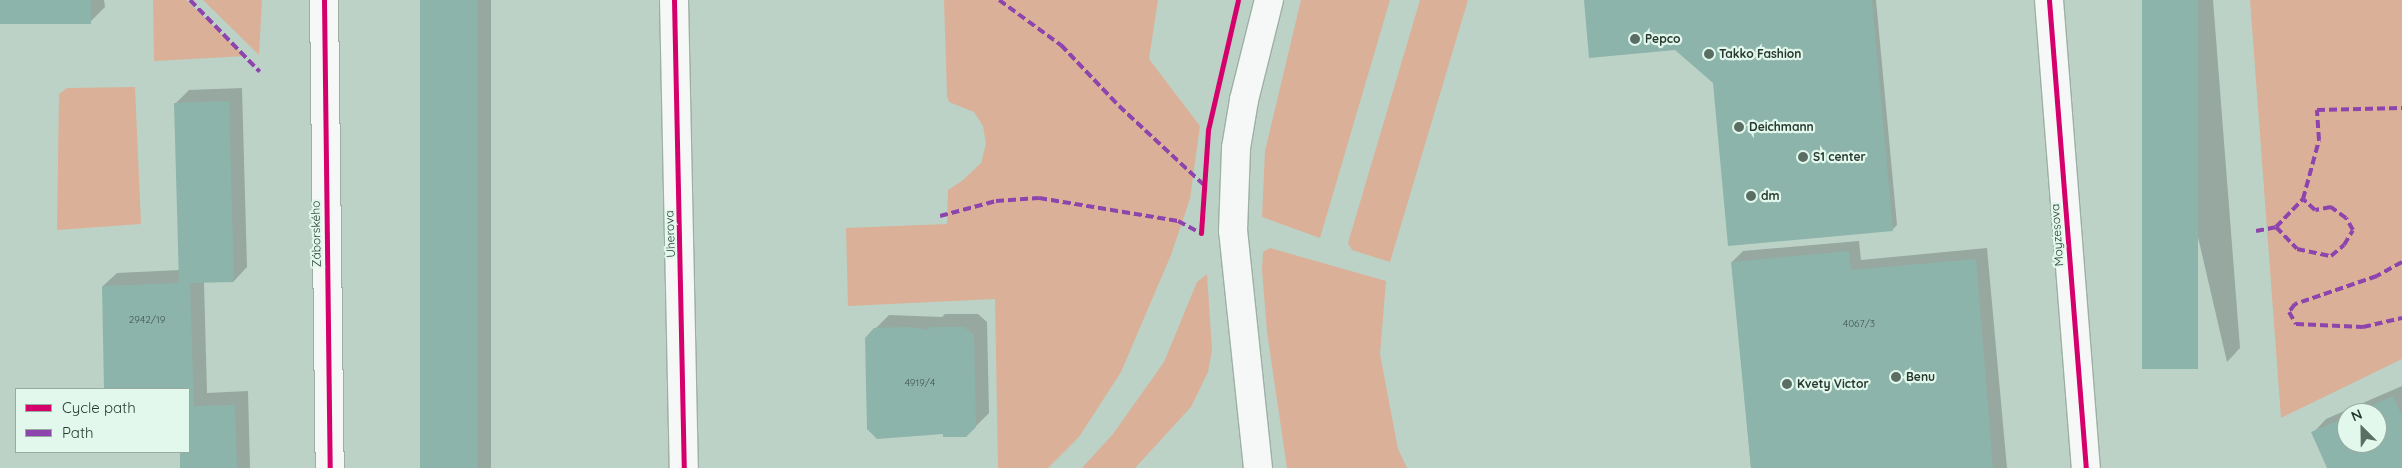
<!DOCTYPE html>
<html>
<head>
<meta charset="utf-8">
<style>
	body { margin:0 }
	#map { position:relative; width:2402px; height:468px; overflow:hidden; background:#bcd2c7; font-family:Quicksand,sans-serif }
	div>[style] { position:absolute }
	.green>* { inset:0; background:#dbb098 }
	.shadow>* { inset:0; background:#0003; transform-origin:0 0 }
	.building>* { inset:0; background:#8db4ab; transform-origin:0 0 }
	.roads { filter:drop-shadow(1px 0 #9dafa5) drop-shadow(-1px 0 #9dafa5) drop-shadow(0 1px #9dafa5) drop-shadow(0 -1px #9dafa5) }
	.minor>* { height:28px; margin:-14px; padding:0 14px; transform-origin:14px; border-radius:14px; background:#f5f8f7 }
	.primary>* { height:28px; margin:-14px; padding:0 14px; transform-origin:14px; border-radius:14px; background:#f5f8f7 }
	.quiet>* { height:4px; margin-top:-2px; transform-origin:0; background:repeating-linear-gradient(90deg,#8e44ad 0 8px,transparent 0 12px) }
	.cycleway>* { height:5px; margin:-2.5px; padding:0 2.5px; transform-origin:2.5px; border-radius:2.5px; background:#d6006c }
	.dots>* { width:14px; height:14px; translate:-50% -50%; box-sizing:border-box; border:2px solid #e3f8ec; border-radius:50% }
	span { translate:-50% -50%; white-space:nowrap; text-align:center; line-height:1.15; -webkit-text-stroke:4.5px #e3f8ec; paint-order:stroke }
	.number-label { font-size:10px; color:#40574e }
	.number-label span { -webkit-text-stroke-width:0 }
	.poi-label { font-size:12px; color:#27382f; font-weight:700 }
	.left { translate:0 -50%; text-align:left }
	.street-label { font-size:12px; color:#27382f }
	.legend { position:absolute; left:15px; top:388px; width:175px; height:65px; box-sizing:border-box; background:#e3f8ec; border:1px solid #98aba0; margin:0; padding:6px 9px; list-style:none; font-size:15px; color:#27382f }
	.legend li { display:flex; align-items:center; gap:10px; height:25px }
	.legend b { width:25px; border:1px solid #98aba0 }
	.north { position:absolute; left:2337px; top:403px; width:50px; height:50px; box-sizing:border-box; background:#e3f8ec; border:1px solid #98aba0; border-radius:50%; rotate:337deg; font-size:14px; font-weight:700; line-height:20px; text-align:center; color:#27382f }
	.north::after { content:''; display:block; margin:auto; width:18px; height:22px; background:#5b6e64; clip-path:polygon(50% 0,100% 100%,50% 72%,0 100%) }
</style>
</head>
<body>
<div id="map">
	<div class="green">
		<i style="clip-path:polygon(153px 0,186px 0,245px 56px,154px 61px)"></i>
		<i style="clip-path:polygon(203px 0,262px 0,259px 55px)"></i>
		<i style="clip-path:polygon(944px 0,1158px 0,1149px 59px,1200px 126px,1190px 199px,1171px 255px,1121px 372px,1079px 437px,1048px 468px,998px 468px,995px 299px,848px 306px,846px 228px,947px 224px,948px 190px,962px 181px,981px 163px,986px 144px,983px 126px,974px 112px,949px 102px,947px 96px)"></i>
		<i style="clip-path:polygon(1301px 0,1390px 0,1320px 238px,1262px 217px,1265px 151px)"></i>
		<i style="clip-path:polygon(1420px 0,1468px 0,1390px 262px,1352px 250px,1348px 243px)"></i>
		<i style="clip-path:polygon(2250px 0,2402px 0,2402px 359px,2281px 418px)"></i>
		<i style="clip-path:polygon(135px 87px,141px 224px,57px 230px,59px 94px,67px 88px)"></i>
		<i style="clip-path:polygon(1270px 248px,1386px 281px,1380px 354px,1398px 449px,1407px 468px,1287px 468px,1267px 332px,1262px 270px,1263px 252px)"></i>
		<i style="clip-path:polygon(1207px 274px,1212px 350px,1208px 372px,1191px 407px,1135px 468px,1082px 468px,1113px 434px,1164px 362px,1197px 282px)"></i>
	</div>
	<div class="shadow">
		<i style="clip-path:polygon(0 0,104px 0,105px 7px,91px 21px,0 22px)"></i>
		<i style="left:421px;top:0;width:70px;height:468px"></i>
		<i style="clip-path:polygon(1585px 0,1876px 0,1897px 225px,1892px 230px,1675px 49px)"></i>
		<i style="clip-path:polygon(2143px 0,2213px 0,2240px 348px,2227px 362px)"></i>
		<i style="clip-path:polygon(242px 88px,247px 267px,234px 281px,204px 282px,207px 393px,248px 391px,250px 468px,182px 468px,181px 452px,189px 452px,189px 389px,105px 389px,103px 286px,117px 273px,180px 270px,175px 104px,189px 90px)"></i>
		<i style="clip-path:polygon(1859px 241px,1861px 260px,1987px 248px,2007px 468px,1751px 468px,1732px 262px,1743px 251px)"></i>
		<i style="clip-path:polygon(945px 314px,978px 314px,987px 322px,989px 413px,966px 436px,875px 329px,889px 315px,942px 317px)"></i>
		<i style="clip-path:polygon(evenodd,2402px 386px,2402px 468px,2328px 468px,2313px 433px,2326px 419px,2402px 386px,2347px 413px,2377px 413px,2377px 443px,2347px 443px,2347px 413px)"></i>
	</div>
	<div class="building">
		<i style="left:0;top:0;width:91px;height:24px"></i>
		<i style="left:420px;top:0;width:57px;height:468px"></i>
		<i style="clip-path:polygon(1584px 0,1872px 0,1893px 231px,1728px 246px,1713px 83px,1675px 50px,1589px 58px)"></i>
		<i style="left:2142px;top:0;width:56px;height:369px"></i>
		<i style="clip-path:polygon(229px 101px,234px 282px,190px 283px,194px 406px,235px 405px,237px 468px,180px 468px,180px 452px,189px 452px,189px 389px,104px 389px,102px 286px,179px 283px,174px 103px)"></i>
		<i style="clip-path:polygon(1849px 251px,1851px 270px,1976px 259px,1993px 468px,1751px 468px,1731px 262px)"></i>
		<i style="clip-path:polygon(908px 327px,928px 330px,930px 327px,964px 327px,974px 335px,976px 427px,966px 437px,943px 437px,943px 434px,877px 439px,867px 429px,865px 338px,874px 328px)"></i>
		<i style="clip-path:polygon(2393px 396px,2402px 416px,2402px 468px,2327px 468px,2311px 432px,2347px 417px,2347px 443px,2377px 443px,2377px 413px,2355px 413px)"></i>
	</div>
	<div class="roads">
		<div class="minor">
			<i style="left:324px;top:0;width:468px;rotate:89.3deg"></i>
			<i style="left:674px;top:0;width:468px;rotate:88.8deg"></i>
			<i style="left:2049px;top:0;width:469px;rotate:85.5deg"></i>
		</div>
		<div class="primary">
			<i style="left:1258px;top:468px;width:238px;rotate:-96deg"></i>
			<i style="left:1233px;top:231px;width:83px;rotate:-87.9deg"></i>
			<i style="left:1236px;top:148px;width:49px;rotate:-80.5deg"></i>
			<i style="left:1244px;top:100px;width:103px;rotate:-76deg"></i>
		</div>
	</div>
	<div class="quiet">
		<i style="left:190px;top:0;width:100px;rotate:45.8deg"></i>
		<i style="left:999px;top:0;width:77px;rotate:36deg"></i>
		<i style="left:1061px;top:45px;width:84px;rotate:46.4deg"></i>
		<i style="left:1119px;top:106px;width:117px;rotate:42.9deg"></i>
		<i style="left:940px;top:216px;width:58px;rotate:-15deg"></i>
		<i style="left:996px;top:201px;width:43px;rotate:-4deg"></i>
		<i style="left:1039px;top:198px;width:141px;rotate:9.4deg"></i>
		<i style="left:1178px;top:221px;width:26px;rotate:28deg"></i>
		<i style="left:2276px;top:227px;width:30px;rotate:46deg"></i>
		<i style="left:2297px;top:249px;width:35px;rotate:12deg"></i>
		<i style="left:2331px;top:256px;width:17px;rotate:-40deg"></i>
		<i style="left:2344px;top:245px;width:17px;rotate:-59deg"></i>
		<i style="left:2353px;top:230px;width:14px;rotate:-120deg"></i>
		<i style="left:2346px;top:218px;width:19px;rotate:-144deg"></i>
		<i style="left:2331px;top:207px;width:16px;rotate:169deg"></i>
		<i style="left:2315px;top:210px;width:16px;rotate:-137deg"></i>
		<i style="left:2256px;top:231px;width:20px;rotate:-11deg"></i>
		<i style="left:2276px;top:227px;width:39px;rotate:-46deg"></i>
		<i style="left:2303px;top:199px;width:61px;rotate:-74.8deg"></i>
		<i style="left:2319px;top:140px;width:30px;rotate:-94deg"></i>
		<i style="left:2317px;top:110px;width:85px;rotate:-1.3deg"></i>
		<i style="left:2402px;top:262px;width:29px;rotate:151deg"></i>
		<i style="left:2377px;top:276px;width:87px;rotate:161.1deg"></i>
		<i style="left:2295px;top:304px;width:10px;rotate:127deg"></i>
		<i style="left:2289px;top:312px;width:14px;rotate:60deg"></i>
		<i style="left:2296px;top:324px;width:67px;rotate:2.6deg"></i>
		<i style="left:2363px;top:327px;width:40px;rotate:-13deg"></i>
	</div>
	<div class="cycleway">
		<i style="left:324px;top:0;width:468px;rotate:89.3deg"></i>
		<i style="left:674px;top:0;width:468px;rotate:88.8deg"></i>
		<i style="left:2049px;top:0;width:469px;rotate:85.5deg"></i>
		<i style="left:1201px;top:233px;width:103px;rotate:-86.1deg"></i>
		<i style="left:1208px;top:130px;width:133px;rotate:-77deg"></i>
	</div>
	<div class="dots">
		<i style="left:1635px;top:39px;background:#5b6e64"></i>
		<i style="left:1709px;top:54px;background:#5b6e64"></i>
		<i style="left:1739px;top:127px;background:#5b6e64"></i>
		<i style="left:1803px;top:157px;background:#5b6e64"></i>
		<i style="left:1751px;top:196px;background:#5b6e64"></i>
		<i style="left:1896px;top:377px;background:#5b6e64"></i>
		<i style="left:1787px;top:384px;background:#5b6e64"></i>
	</div>
	<div class="number-label">
		<span style="left:147px;top:320px">2942/19</span>
		<span style="left:1859px;top:324px">4067/3</span>
		<span style="left:920px;top:383px">4919/4</span>
	</div>
	<div class="poi-label">
		<span class="left" style="left:1645px;top:39px">Pepco</span>
		<span class="left" style="left:1719px;top:54px">Takko Fashion</span>
		<span class="left" style="left:1749px;top:127px">Deichmann</span>
		<span class="left" style="left:1813px;top:157px">S1 center</span>
		<span class="left" style="left:1761px;top:196px">dm</span>
		<span class="left" style="left:1906px;top:377px">Benu</span>
		<span class="left" style="left:1797px;top:384px">Kvety Victor</span>
	</div>
	<div class="street-label">
		<span style="left:316px;top:234px;rotate:-91deg">Záborského</span>
		<span style="left:670px;top:234px;rotate:-92deg">Uherova</span>
		<span style="left:2057px;top:235px;rotate:-94deg">Moyzesova</span>
	</div>
	<ul class="legend">
	<li><b style="height:6px;background:#d6006c"></b>Cycle path</li>
	<li><b style="height:6px;background:#8e44ad"></b>Path</li>
	</ul>
	<div class="north">N</div>
</div>
</body>
</html>
